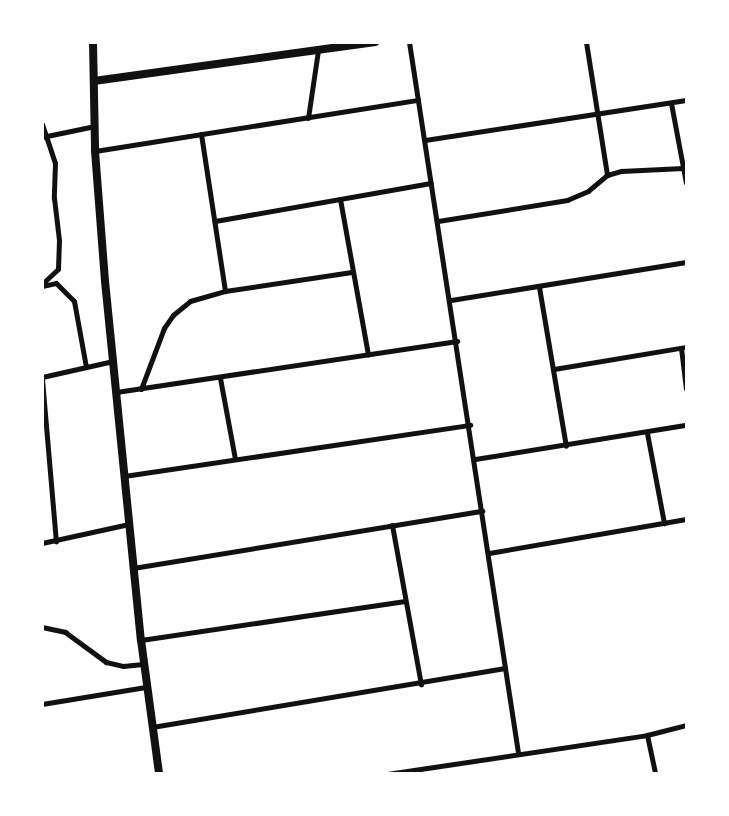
<!DOCTYPE html>
<html>
<head>
<meta charset="utf-8">
<style>
	body { margin:0 }
	#map { position:relative; width:729px; height:816px; overflow:hidden; background:#fff; font-family:"Archivo Narrow",sans-serif }
	div>[style] { position:absolute }
	.minor>* { height:5px; margin:-2.5px; padding:0 2.5px; transform-origin:2.5px; border-radius:2.5px; background:#111 }
	.tertiary>* { height:8px; margin:-4px; padding:0 4px; transform-origin:4px; border-radius:4px; background:#111 }
	span { translate:-50% -50%; white-space:nowrap; text-align:center; line-height:1.15; -webkit-text-stroke:5px #fff; paint-order:stroke }
	.frame { position:absolute; inset:0; border:44px solid #fff; pointer-events:none }
</style>
</head>
<body>
<div id="map">
	<div class="minor">
		<i style="left:409px;top:42px;width:719px;rotate:81.28deg"></i>
		<i style="left:586px;top:42px;width:135px;rotate:81deg"></i>
		<i style="left:671px;top:103px;width:81px;rotate:79.4deg"></i>
		<i style="left:308px;top:118px;width:69px;rotate:-81.6deg"></i>
		<i style="left:42px;top:124px;width:41px;rotate:71.6deg"></i>
		<i style="left:55px;top:163px;width:35px;rotate:92deg"></i>
		<i style="left:54px;top:198px;width:42px;rotate:83.2deg"></i>
		<i style="left:59px;top:240px;width:29px;rotate:92deg"></i>
		<i style="left:58px;top:269px;width:22px;rotate:137deg"></i>
		<i style="left:201px;top:134px;width:159px;rotate:81.3deg"></i>
		<i style="left:42px;top:137px;width:54px;rotate:-11.7deg"></i>
		<i style="left:425px;top:140px;width:264px;rotate:-8.7deg"></i>
		<i style="left:95px;top:151px;width:327px;rotate:-9deg"></i>
		<i style="left:340px;top:199px;width:158px;rotate:79.8deg"></i>
		<i style="left:215px;top:221px;width:219px;rotate:-10deg"></i>
		<i style="left:438px;top:221px;width:131px;rotate:-9.2deg"></i>
		<i style="left:567px;top:200px;width:23px;rotate:-23deg"></i>
		<i style="left:588px;top:191px;width:25px;rotate:-40deg"></i>
		<i style="left:607px;top:175px;width:15px;rotate:-16deg"></i>
		<i style="left:621px;top:171px;width:62px;rotate:-2.8deg"></i>
		<i style="left:42px;top:286px;width:14px;rotate:-12deg"></i>
		<i style="left:56px;top:283px;width:25px;rotate:45deg"></i>
		<i style="left:74px;top:301px;width:67px;rotate:79.7deg"></i>
		<i style="left:539px;top:287px;width:161px;rotate:80.4deg"></i>
		<i style="left:451px;top:300px;width:238px;rotate:-9.2deg"></i>
		<i style="left:681px;top:348px;width:41px;rotate:83deg"></i>
		<i style="left:554px;top:369px;width:134px;rotate:-9.5deg"></i>
		<i style="left:42px;top:377px;width:73px;rotate:-12.7deg"></i>
		<i style="left:220px;top:378px;width:82px;rotate:79.5deg"></i>
		<i style="left:42px;top:379px;width:163px;rotate:85.1deg"></i>
		<i style="left:141px;top:389px;width:65px;rotate:-69.3deg"></i>
		<i style="left:164px;top:328px;width:16px;rotate:-55deg"></i>
		<i style="left:173px;top:315px;width:22px;rotate:-39deg"></i>
		<i style="left:190px;top:301px;width:36px;rotate:-16deg"></i>
		<i style="left:225px;top:291px;width:128px;rotate:-8.5deg"></i>
		<i style="left:116px;top:392px;width:345px;rotate:-8.5deg"></i>
		<i style="left:647px;top:433px;width:92px;rotate:79.3deg"></i>
		<i style="left:475px;top:459px;width:214px;rotate:-9.2deg"></i>
		<i style="left:124px;top:476px;width:350px;rotate:-8.4deg"></i>
		<i style="left:392px;top:525px;width:162px;rotate:79.7deg"></i>
		<i style="left:42px;top:543px;width:89px;rotate:-12.3deg"></i>
		<i style="left:489px;top:553px;width:200px;rotate:-9.8deg"></i>
		<i style="left:133px;top:568px;width:354px;rotate:-9.3deg"></i>
		<i style="left:42px;top:627px;width:24px;rotate:12deg"></i>
		<i style="left:65px;top:632px;width:51px;rotate:36.2deg"></i>
		<i style="left:106px;top:662px;width:17px;rotate:13deg"></i>
		<i style="left:123px;top:666px;width:20px;rotate:-6deg"></i>
		<i style="left:141px;top:640px;width:267px;rotate:-8.4deg"></i>
		<i style="left:42px;top:704px;width:105px;rotate:-9.3deg"></i>
		<i style="left:152px;top:727px;width:358px;rotate:-9.5deg"></i>
		<i style="left:647px;top:735px;width:40px;rotate:78deg"></i>
		<i style="left:387px;top:774px;width:263px;rotate:-8.5deg"></i>
		<i style="left:647px;top:735px;width:40px;rotate:-14.4deg"></i>
	</div>
	<div class="tertiary">
		<i style="left:93px;top:42px;width:109px;rotate:88.9deg"></i>
		<i style="left:95px;top:151px;width:130px;rotate:85.6deg"></i>
		<i style="left:105px;top:281px;width:361px;rotate:84.3deg"></i>
		<i style="left:141px;top:640px;width:135px;rotate:82.3deg"></i>
		<i style="left:94px;top:81px;width:284px;rotate:-7.9deg"></i>
	</div>
	<div class="frame"></div>
</div>
</body>
</html>
